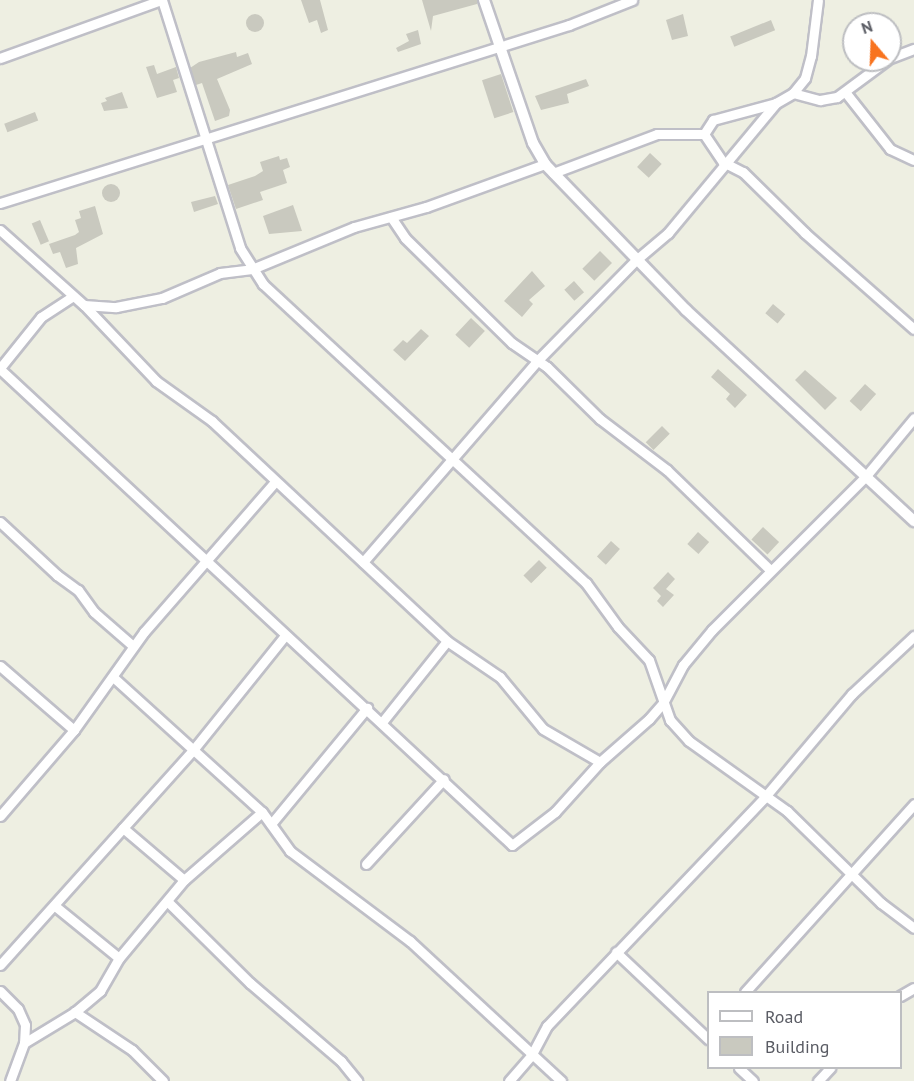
<!DOCTYPE html>
<html>
<head>
<meta charset="utf-8">
<style>
	body { margin:0 }
	#map { position:relative; width:914px; height:1081px; overflow:hidden; background:#eeefe2; font-family:"PT Sans",sans-serif }
	div>[style] { position:absolute }
	.building>* { inset:0; background:#c9c9bf; transform-origin:0 0 }
	.round { border-radius:50% }
	.roads { filter:drop-shadow(2px 0 #bfbfc7) drop-shadow(-2px 0 #bfbfc7) drop-shadow(0 2px #bfbfc7) drop-shadow(0 -2px #bfbfc7) }
	.minor>* { height:9px; margin:-4.5px; padding:0 4.5px; transform-origin:4.5px; border-radius:4.5px; background:#fff }
	.tertiary>* { height:10px; margin:-5px; padding:0 5px; transform-origin:5px; border-radius:5px; background:#fff }
	span { translate:-50% -50%; white-space:nowrap; text-align:center; line-height:1.15; -webkit-text-stroke:5px #fff; paint-order:stroke }
	.legend { position:absolute; left:707px; top:991px; width:195px; height:78px; box-sizing:border-box; background:#fff; border:2px solid #bdbec1; margin:0; padding:8px 10px; list-style:none; font-size:18px; color:#5a5c64 }
	.legend li { display:flex; align-items:center; gap:12px; height:30px }
	.legend b { width:30px; border:2px solid #bdbec1 }
	.north { position:absolute; left:842px; top:12px; width:60px; height:60px; box-sizing:border-box; background:#fff; border:2px solid #bdbec1; border-radius:50%; rotate:341deg; font-size:16px; font-weight:700; line-height:24px; text-align:center; color:#5a5c64 }
	.north::after { content:''; display:block; margin:auto; width:21px; height:27px; background:#f8731e; clip-path:polygon(50% 0,100% 100%,50% 72%,0 100%) }
</style>
</head>
<body>
<div id="map">
	<div class="building">
		<i style="clip-path:polygon(301px 0,320px 0,328px 30px,321px 33px,317px 20px,309px 23px)"></i>
		<i style="clip-path:polygon(422px 0,477px 0,477px 4px,433px 16px,431px 31px)"></i>
		<i style="clip-path:polygon(683px 14px,688px 36px,672px 40px,666px 20px)"></i>
		<i class="round" style="left:246px;top:14px;width:18px;height:18px"></i>
		<i style="left:771px;top:20px;width:11px;height:44px;rotate:68deg"></i>
		<i style="clip-path:polygon(418px 30px,421px 44px,398px 52px,396px 48px,409px 41px,406px 34px)"></i>
		<i style="clip-path:polygon(236px 52px,237px 57px,248px 53px,252px 64px,217px 79px,230px 110px,229px 116px,215px 121px,202px 83px,196px 85px,190px 68px,199px 62px)"></i>
		<i style="clip-path:polygon(154px 65px,157px 74px,176px 67px,179px 78px,173px 80px,177px 92px,157px 98px,146px 67px)"></i>
		<i style="left:501px;top:74px;width:40px;height:20px;rotate:72deg"></i>
		<i style="clip-path:polygon(586px 79px,589px 86px,567px 94px,569px 103px,541px 110px,535px 96px)"></i>
		<i style="clip-path:polygon(122px 92px,128px 108px,104px 111px,101px 103px,107px 101px,105px 98px)"></i>
		<i style="left:35px;top:112px;width:9px;height:33px;rotate:69deg"></i>
		<i style="left:650px;top:153px;width:16px;height:19px;rotate:43deg"></i>
		<i style="clip-path:polygon(279px 156px,280px 160px,287px 158px,290px 167px,283px 170px,287px 183px,260px 192px,263px 200px,236px 209px,228px 185px,255px 176px,263px 171px,260px 162px)"></i>
		<i class="round" style="left:102px;top:184px;width:18px;height:18px"></i>
		<i style="clip-path:polygon(215px 196px,218px 204px,194px 212px,191px 202px)"></i>
		<i style="clip-path:polygon(293px 205px,302px 231px,269px 234px,263px 216px)"></i>
		<i style="clip-path:polygon(95px 206px,103px 234px,76px 248px,78px 264px,66px 268px,60px 252px,53px 254px,49px 244px,75px 235px,79px 232px,75px 220px,81px 218px,79px 211px)"></i>
		<i style="left:40px;top:220px;width:23px;height:9px;rotate:67deg"></i>
		<i style="left:600px;top:251px;width:17px;height:25px;rotate:45deg"></i>
		<i style="clip-path:polygon(532px 271px,545px 286px,529px 300px,533px 304px,522px 317px,504px 301px)"></i>
		<i style="left:574px;top:281px;width:15px;height:13px;rotate:48deg"></i>
		<i style="left:773px;top:304px;width:16px;height:12px;rotate:40deg"></i>
		<i style="left:471px;top:318px;width:19px;height:23px;rotate:43deg"></i>
		<i style="clip-path:polygon(421px 329px,429px 336px,405px 361px,393px 350px,403px 340px,407px 343px)"></i>
		<i style="clip-path:polygon(718px 369px,747px 395px,735px 408px,726px 399px,730px 394px,711px 377px)"></i>
		<i style="clip-path:polygon(805px 370px,837px 398px,825px 410px,795px 380px)"></i>
		<i style="left:865px;top:384px;width:15px;height:23px;rotate:42deg"></i>
		<i style="left:662px;top:426px;width:11px;height:23px;rotate:45deg"></i>
		<i style="left:763px;top:527px;width:22px;height:17px;rotate:43deg"></i>
		<i style="left:698px;top:532px;width:15px;height:16px;rotate:42deg"></i>
		<i style="left:611px;top:541px;width:12px;height:21px;rotate:42deg"></i>
		<i style="left:539px;top:560px;width:11px;height:22px;rotate:45deg"></i>
		<i style="clip-path:polygon(668px 572px,675px 579px,666px 589px,674px 595px,663px 607px,657px 601px,661px 596px,653px 588px)"></i>
	</div>
	<div class="roads">
		<div class="minor">
			<i style="left:162px;top:0;width:260px;rotate:72.5deg"></i>
			<i style="left:240px;top:248px;width:43px;rotate:57.4deg"></i>
			<i style="left:263px;top:284px;width:440px;rotate:42.8deg"></i>
			<i style="left:586px;top:583px;width:54px;rotate:54deg"></i>
			<i style="left:618px;top:627px;width:45px;rotate:46.8deg"></i>
			<i style="left:649px;top:660px;width:64px;rotate:70.7deg"></i>
			<i style="left:670px;top:720px;width:28px;rotate:48deg"></i>
			<i style="left:689px;top:741px;width:120px;rotate:35.5deg"></i>
			<i style="left:787px;top:811px;width:132px;rotate:44.4deg"></i>
			<i style="left:881px;top:903px;width:41px;rotate:37.1deg"></i>
			<i style="left:0;top:58px;width:171px;rotate:-19.8deg"></i>
			<i style="left:890px;top:58px;width:26px;rotate:-21deg"></i>
			<i style="left:793px;top:93px;width:19px;rotate:-51deg"></i>
			<i style="left:805px;top:78px;width:23px;rotate:-75deg"></i>
			<i style="left:811px;top:56px;width:56px;rotate:-82.9deg"></i>
			<i style="left:846px;top:93px;width:71px;rotate:51.8deg"></i>
			<i style="left:890px;top:149px;width:26px;rotate:25deg"></i>
			<i style="left:704px;top:134px;width:34px;rotate:56deg"></i>
			<i style="left:723px;top:162px;width:22px;rotate:27deg"></i>
			<i style="left:743px;top:172px;width:87px;rotate:44.5deg"></i>
			<i style="left:805px;top:233px;width:145px;rotate:41.4deg"></i>
			<i style="left:704px;top:134px;width:17px;rotate:-57deg"></i>
			<i style="left:713px;top:120px;width:65px;rotate:-15.1deg"></i>
			<i style="left:776px;top:103px;width:20px;rotate:-30deg"></i>
			<i style="left:793px;top:93px;width:28px;rotate:15deg"></i>
			<i style="left:820px;top:100px;width:17px;rotate:-10deg"></i>
			<i style="left:837px;top:97px;width:62px;rotate:-36.5deg"></i>
			<i style="left:553px;top:173px;width:111px;rotate:-20.6deg"></i>
			<i style="left:657px;top:134px;width:47px"></i>
			<i style="left:0;top:203px;width:596px;rotate:-17.37deg"></i>
			<i style="left:569px;top:25px;width:68px;rotate:-21.6deg"></i>
			<i style="left:391px;top:217px;width:25px;rotate:56deg"></i>
			<i style="left:405px;top:238px;width:150px;rotate:44.5deg"></i>
			<i style="left:512px;top:343px;width:42px;rotate:34.4deg"></i>
			<i style="left:547px;top:367px;width:74px;rotate:44.5deg"></i>
			<i style="left:600px;top:419px;width:84px;rotate:37.3deg"></i>
			<i style="left:667px;top:470px;width:142px;rotate:44.1deg"></i>
			<i style="left:0;top:230px;width:113px;rotate:41.8deg"></i>
			<i style="left:84px;top:305px;width:105px;rotate:46.5deg"></i>
			<i style="left:156px;top:381px;width:69px;rotate:35.5deg"></i>
			<i style="left:212px;top:421px;width:322px;rotate:43.1deg"></i>
			<i style="left:447px;top:641px;width:64px;rotate:34.2deg"></i>
			<i style="left:500px;top:677px;width:67px;rotate:50.4deg"></i>
			<i style="left:543px;top:729px;width:66px;rotate:30.1deg"></i>
			<i style="left:84px;top:305px;width:32px;rotate:4deg"></i>
			<i style="left:116px;top:307px;width:47px;rotate:-11.1deg"></i>
			<i style="left:162px;top:298px;width:63px;rotate:-23.3deg"></i>
			<i style="left:220px;top:273px;width:32px;rotate:-7deg"></i>
			<i style="left:252px;top:269px;width:110px;rotate:-22.4deg"></i>
			<i style="left:354px;top:227px;width:75px;rotate:-15.5deg"></i>
			<i style="left:426px;top:207px;width:127px;rotate:-19.9deg"></i>
			<i style="left:0;top:368px;width:65px;rotate:-51.2deg"></i>
			<i style="left:41px;top:317px;width:37px;rotate:-33deg"></i>
			<i style="left:0;top:369px;width:699px;rotate:42.91deg"></i>
			<i style="left:512px;top:845px;width:54px;rotate:-37.5deg"></i>
			<i style="left:555px;top:812px;width:67px;rotate:-48deg"></i>
			<i style="left:600px;top:762px;width:65px;rotate:-41.3deg"></i>
			<i style="left:649px;top:719px;width:21px;rotate:-49deg"></i>
			<i style="left:663px;top:703px;width:43px;rotate:-62.2deg"></i>
			<i style="left:683px;top:665px;width:45px;rotate:-50.4deg"></i>
			<i style="left:712px;top:630px;width:218px;rotate:-45deg"></i>
			<i style="left:866px;top:476px;width:75px;rotate:-50.4deg"></i>
			<i style="left:0;top:522px;width:78px;rotate:42.9deg"></i>
			<i style="left:57px;top:575px;width:26px;rotate:36deg"></i>
			<i style="left:78px;top:590px;width:27px;rotate:54deg"></i>
			<i style="left:94px;top:612px;width:52px;rotate:41.1deg"></i>
			<i style="left:363px;top:562px;width:264px;rotate:-49.1deg"></i>
			<i style="left:536px;top:362px;width:143px;rotate:-45.6deg"></i>
			<i style="left:636px;top:260px;width:42px;rotate:-40.2deg"></i>
			<i style="left:668px;top:233px;width:169px;rotate:-50.3deg"></i>
			<i style="left:0;top:666px;width:98px;rotate:40.9deg"></i>
			<i style="left:113px;top:677px;width:201px;rotate:42.2deg"></i>
			<i style="left:262px;top:812px;width:48px;rotate:54.3deg"></i>
			<i style="left:290px;top:851px;width:150px;rotate:36.9deg"></i>
			<i style="left:410px;top:941px;width:206px;rotate:42.8deg"></i>
			<i style="left:383px;top:721px;width:102px;rotate:-51.3deg"></i>
			<i style="left:0;top:816px;width:113px;rotate:-49.3deg"></i>
			<i style="left:74px;top:730px;width:120px;rotate:-54.5deg"></i>
			<i style="left:144px;top:632px;width:199px;rotate:-48.9deg"></i>
			<i style="left:271px;top:824px;width:151px;rotate:-50.4deg"></i>
			<i style="left:123px;top:828px;width:80px;rotate:40.4deg"></i>
			<i style="left:366px;top:864px;width:115px;rotate:-47.5deg"></i>
			<i style="left:167px;top:901px;width:117px;rotate:44.7deg"></i>
			<i style="left:250px;top:983px;width:120px;rotate:40.6deg"></i>
			<i style="left:341px;top:1061px;width:26px;rotate:51deg"></i>
			<i style="left:55px;top:906px;width:82px;rotate:39.1deg"></i>
			<i style="left:616px;top:952px;width:127px;rotate:43.4deg"></i>
			<i style="left:0;top:965px;width:289px;rotate:-48.1deg"></i>
			<i style="left:193px;top:750px;width:145px;rotate:-51.2deg"></i>
			<i style="left:0;top:991px;width:25px;rotate:45deg"></i>
			<i style="left:18px;top:1009px;width:17px;rotate:66deg"></i>
			<i style="left:25px;top:1025px;width:18px;rotate:93deg"></i>
			<i style="left:24px;top:1043px;width:40px;rotate:110.2deg"></i>
			<i style="left:745px;top:992px;width:253px;rotate:-48deg"></i>
			<i style="left:900px;top:996px;width:16px;rotate:-30deg"></i>
			<i style="left:24px;top:1043px;width:60px;rotate:-31.3deg"></i>
			<i style="left:739px;top:1068px;width:19px;rotate:43deg"></i>
			<i style="left:163px;top:1081px;width:44px;rotate:-135deg"></i>
			<i style="left:132px;top:1050px;width:69px;rotate:-146.3deg"></i>
			<i style="left:75px;top:1012px;width:33px;rotate:-40deg"></i>
			<i style="left:100px;top:991px;width:38px;rotate:-60deg"></i>
			<i style="left:119px;top:958px;width:102px;rotate:-50.2deg"></i>
			<i style="left:184px;top:880px;width:103px;rotate:-41.1deg"></i>
			<i style="left:509px;top:1081px;width:33px;rotate:-49deg"></i>
			<i style="left:531px;top:1056px;width:34px;rotate:-62deg"></i>
			<i style="left:547px;top:1026px;width:315px;rotate:-46.4deg"></i>
			<i style="left:764px;top:798px;width:136px;rotate:-49.8deg"></i>
			<i style="left:852px;top:694px;width:85px;rotate:-43.1deg"></i>
			<i style="left:818px;top:1081px;width:18px;rotate:-47deg"></i>
		</div>
		<div class="tertiary">
			<i style="left:484px;top:0;width:151px;rotate:71.1deg"></i>
			<i style="left:533px;top:143px;width:24px;rotate:60deg"></i>
			<i style="left:545px;top:164px;width:203px;rotate:46deg"></i>
			<i style="left:686px;top:310px;width:311px;rotate:42.8deg"></i>
		</div>
	</div>
	<ul class="legend">
	<li><b style="height:8px;background:#fff"></b>Road</li>
	<li><b style="height:16px;background:#c9c9bf"></b>Building</li>
	</ul>
	<div class="north">N</div>
</div>
</body>
</html>
